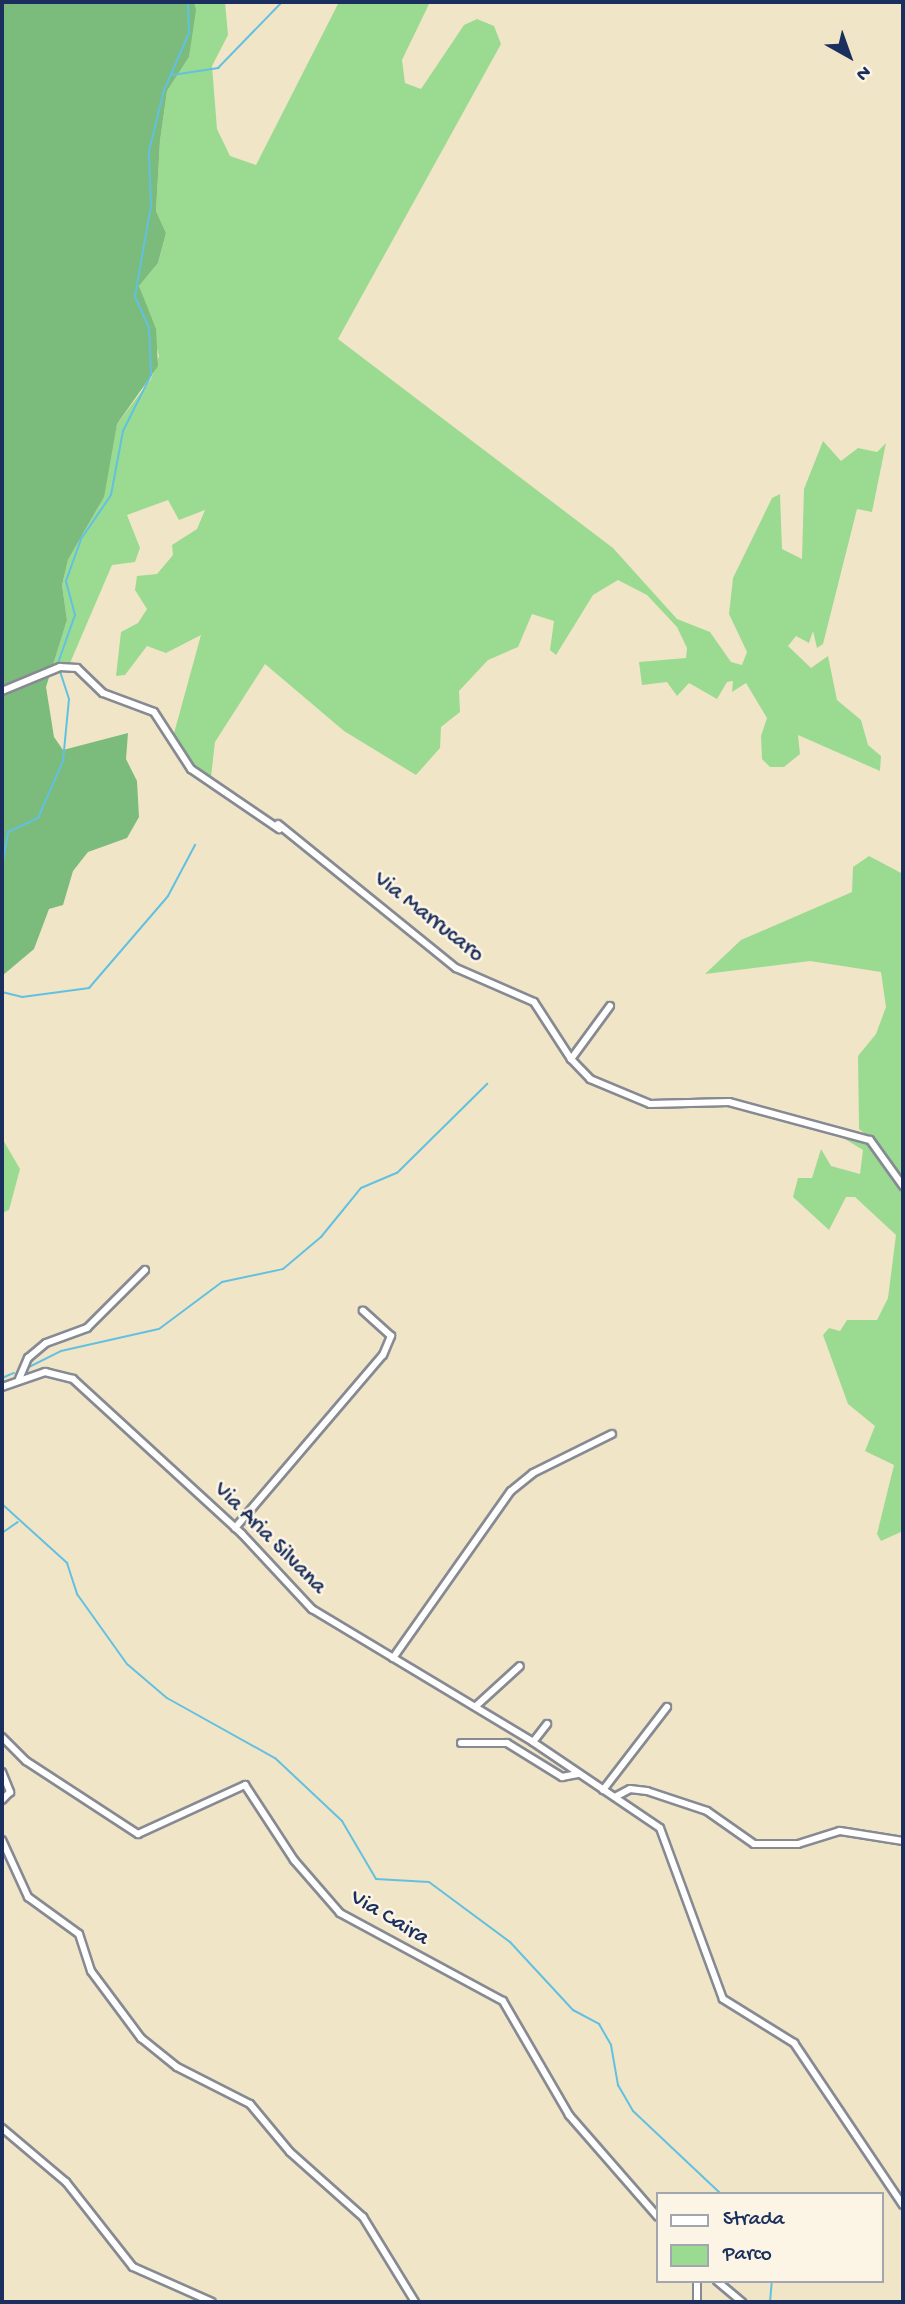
<!DOCTYPE html>
<html>
<head>
<meta charset="utf-8">
<style>
	body { margin:0 }
	#map { position:relative; width:905px; height:2304px; overflow:hidden; background:#f1e5c8; font-family:"Gochi Hand",sans-serif }
	div>[style] { position:absolute }
	.green>* { inset:0; background:#9adb91 }
	.forest>* { inset:0; background:#7bbb7b }
	.stream>* { height:2px; margin:-1px; padding:0 1px; transform-origin:1px; border-radius:1px; background:#62c1e0 }
	.roads { filter:drop-shadow(2px 0 #868a93) drop-shadow(-2px 0 #868a93) drop-shadow(0 2px #868a93) drop-shadow(0 -2px #868a93) }
	.minor>* { height:6px; margin:-3px; padding:0 3px; transform-origin:3px; border-radius:3px; background:#fff }
	span { translate:-50% -50%; white-space:nowrap; text-align:center; line-height:1.15; -webkit-text-stroke:5px #fcf5e5; paint-order:stroke }
	.street-label { font-size:23px; color:#1b2f5e }
	.frame { position:absolute; inset:0; border:4px solid #1b2f5e; pointer-events:none }
	.legend { position:absolute; left:656px; top:2192px; width:228px; height:91px; box-sizing:border-box; background:#fcf5e5; border:2px solid #a2a6af; margin:0; padding:9px 12px; list-style:none; font-size:21px; color:#1b2f5e }
	.legend li { display:flex; align-items:center; gap:14px; height:35px }
	.legend b { width:35px; border:2px solid #a2a6af }
	.north { position:absolute; left:814px; top:21px; width:70px; height:70px; -webkit-text-stroke:5px #fcf5e5; paint-order:stroke; rotate:140deg; font-size:19px; font-weight:700; line-height:28px; text-align:center; color:#1b2f5e }
	.north::after { content:''; display:block; margin:auto; width:24px; height:32px; background:#1b2f5e; clip-path:polygon(50% 0,100% 100%,50% 72%,0 100%) }
</style>
</head>
<body>
<div id="map">
	<div class="green">
		<i style="clip-path:polygon(194px 2px,225px 2px,228px 35px,212px 66px,217px 129px,230px 156px,256px 165px,339px 2px,430px 2px,402px 60px,405px 83px,421px 89px,464px 25px,477px 19px,494px 26px,501px 44px,338px 339px,613px 548px,677px 619px,710px 632px,731px 662px,742px 665px,747px 652px,729px 614px,733px 578px,772px 498px,780px 494px,782px 549px,802px 559px,804px 489px,823px 441px,841px 461px,858px 448px,877px 452px,886px 443px,872px 512px,857px 509px,823px 644px,817px 648px,813px 631px,809px 643px,796px 636px,788px 646px,811px 668px,828px 656px,837px 700px,861px 720px,868px 745px,881px 756px,880px 771px,798px 735px,800px 754px,784px 767px,770px 767px,762px 759px,761px 736px,767px 718px,746px 683px,732px 692px,733px 681px,727px 682px,717px 699px,689px 683px,677px 696px,667px 682px,642px 685px,639px 662px,686px 658px,687px 648px,677px 627px,647px 595px,618px 580px,593px 595px,556px 655px,550px 650px,554px 621px,532px 614px,518px 647px,488px 660px,459px 691px,460px 712px,441px 727px,440px 748px,416px 775px,344px 731px,265px 664px,215px 742px,211px 777px,191px 764px,173px 737px,201px 635px,166px 653px,147px 646px,125px 675px,116px 676px,121px 632px,138px 623px,147px 609px,135px 590px,137px 576px,157px 574px,173px 555px,172px 545px,197px 529px,205px 510px,179px 520px,168px 500px,127px 515px,140px 548px,135px 562px,112px 565px,70px 663px,52px 667px,67px 620px,62px 585px,68px 560px,99px 506px,117px 424px,151px 379px,159px 356px,139px 286px,158px 263px,166px 233px,156px 211px,160px 141px,167px 91px,189px 57px)"></i>
		<i style="clip-path:polygon(869px 856px,903px 874px,903px 1178px,882px 1147px,859px 1129px,858px 1056px,876px 1034px,886px 1007px,881px 972px,810px 961px,705px 974px,741px 940px,852px 892px,853px 867px)"></i>
		<i style="clip-path:polygon(835px 1133px,869px 1142px,903px 1190px,903px 1531px,881px 1541px,877px 1534px,894px 1465px,865px 1451px,875px 1426px,848px 1404px,823px 1335px,829px 1328px,840px 1331px,847px 1320px,877px 1320px,888px 1298px,896px 1235px,855px 1197px,846px 1197px,829px 1230px,793px 1197px,798px 1178px,812px 1178px,821px 1149px,831px 1166px,860px 1174px,863px 1150px)"></i>
		<i style="clip-path:polygon(2px 1138px,20px 1169px,9px 1210px,2px 1213px)"></i>
	</div>
	<div class="forest">
		<i style="clip-path:polygon(3px 2px,194px 2px,196px 10px,189px 57px,167px 91px,160px 141px,156px 211px,166px 233px,158px 263px,139px 286px,156px 329px,158px 366px,117px 424px,104px 497px,68px 560px,62px 585px,67px 620px,46px 687px,54px 737px,63px 750px,128px 733px,126px 759px,137px 781px,139px 817px,127px 838px,88px 852px,73px 871px,63px 905px,49px 909px,34px 949px,2px 976px)"></i>
	</div>
	<div class="stream">
		<i style="left:172px;top:75px;width:47px;rotate:-8.7deg"></i>
		<i style="left:218px;top:68px;width:92px;rotate:-45.9deg"></i>
		<i style="left:58px;top:663px;width:51px;rotate:-70.5deg"></i>
		<i style="left:75px;top:615px;width:35px;rotate:-105deg"></i>
		<i style="left:66px;top:581px;width:45px;rotate:-70.3deg"></i>
		<i style="left:81px;top:539px;width:53px;rotate:-55.7deg"></i>
		<i style="left:111px;top:495px;width:65px;rotate:-79.4deg"></i>
		<i style="left:123px;top:431px;width:63px;rotate:-63.4deg"></i>
		<i style="left:151px;top:375px;width:47px;rotate:-92.4deg"></i>
		<i style="left:149px;top:328px;width:35px;rotate:-114deg"></i>
		<i style="left:135px;top:296px;width:91px;rotate:-79.9deg"></i>
		<i style="left:151px;top:206px;width:55px;rotate:-92.1deg"></i>
		<i style="left:149px;top:151px;width:63px;rotate:-76.2deg"></i>
		<i style="left:164px;top:90px;width:62px;rotate:-66.3deg"></i>
		<i style="left:189px;top:33px;width:31px;rotate:-92deg"></i>
		<i style="left:2px;top:867px;width:36px;rotate:-80deg"></i>
		<i style="left:8px;top:832px;width:33px;rotate:-25deg"></i>
		<i style="left:38px;top:818px;width:62px;rotate:-66.3deg"></i>
		<i style="left:63px;top:761px;width:62px;rotate:-84.5deg"></i>
		<i style="left:69px;top:699px;width:29px;rotate:-108deg"></i>
		<i style="left:2px;top:992px;width:21px;rotate:14deg"></i>
		<i style="left:22px;top:997px;width:68px;rotate:-7.7deg"></i>
		<i style="left:89px;top:988px;width:121px;rotate:-49.3deg"></i>
		<i style="left:168px;top:896px;width:58px;rotate:-62.1deg"></i>
		<i style="left:25px;top:1369px;width:40px;rotate:-26.6deg"></i>
		<i style="left:61px;top:1351px;width:100px;rotate:-12.7deg"></i>
		<i style="left:159px;top:1329px;width:79px;rotate:-36.7deg"></i>
		<i style="left:222px;top:1282px;width:62px;rotate:-12deg"></i>
		<i style="left:283px;top:1269px;width:50px;rotate:-40.1deg"></i>
		<i style="left:321px;top:1237px;width:63px;rotate:-50.8deg"></i>
		<i style="left:361px;top:1188px;width:39px;rotate:-23deg"></i>
		<i style="left:397px;top:1173px;width:127px;rotate:-44.7deg"></i>
		<i style="left:2px;top:1378px;width:13px;rotate:-23deg"></i>
		<i style="left:2px;top:1504px;width:88px;rotate:42.2deg"></i>
		<i style="left:67px;top:1563px;width:33px;rotate:72deg"></i>
		<i style="left:77px;top:1594px;width:86px;rotate:54.5deg"></i>
		<i style="left:127px;top:1664px;width:52px;rotate:40.4deg"></i>
		<i style="left:167px;top:1698px;width:124px;rotate:29.1deg"></i>
		<i style="left:275px;top:1758px;width:92px;rotate:43.2deg"></i>
		<i style="left:342px;top:1821px;width:67px;rotate:59.6deg"></i>
		<i style="left:376px;top:1879px;width:53px;rotate:3.2deg"></i>
		<i style="left:429px;top:1882px;width:101px;rotate:36.5deg"></i>
		<i style="left:510px;top:1942px;width:93px;rotate:47.2deg"></i>
		<i style="left:573px;top:2010px;width:30px;rotate:28deg"></i>
		<i style="left:599px;top:2024px;width:24px;rotate:60deg"></i>
		<i style="left:611px;top:2045px;width:41px;rotate:80.1deg"></i>
		<i style="left:618px;top:2085px;width:30px;rotate:60deg"></i>
		<i style="left:633px;top:2111px;width:121px;rotate:43.3deg"></i>
		<i style="left:2px;top:1533px;width:19px;rotate:-35deg"></i>
		<i style="left:770px;top:2302px;width:21px;rotate:-85deg"></i>
	</div>
	<div class="roads">
		<div class="minor">
			<i style="left:2px;top:691px;width:63px;rotate:-22.5deg"></i>
			<i style="left:60px;top:667px;width:17px;rotate:3deg"></i>
			<i style="left:77px;top:668px;width:36px;rotate:44deg"></i>
			<i style="left:103px;top:693px;width:54px;rotate:20.4deg"></i>
			<i style="left:154px;top:712px;width:68px;rotate:57deg"></i>
			<i style="left:191px;top:769px;width:107px;rotate:34.3deg"></i>
			<i style="left:278px;top:824px;width:229px;rotate:39deg"></i>
			<i style="left:456px;top:968px;width:85px;rotate:23.6deg"></i>
			<i style="left:534px;top:1002px;width:68px;rotate:57deg"></i>
			<i style="left:610px;top:1006px;width:66px;rotate:126.3deg"></i>
			<i style="left:571px;top:1059px;width:28px;rotate:46deg"></i>
			<i style="left:590px;top:1079px;width:65px;rotate:22.6deg"></i>
			<i style="left:650px;top:1104px;width:79px;rotate:-1.5deg"></i>
			<i style="left:729px;top:1102px;width:146px;rotate:15.1deg"></i>
			<i style="left:870px;top:1140px;width:57px;rotate:54.3deg"></i>
			<i style="left:19px;top:1379px;width:23px;rotate:-67deg"></i>
			<i style="left:28px;top:1358px;width:23px;rotate:-40deg"></i>
			<i style="left:46px;top:1343px;width:44px;rotate:-20.1deg"></i>
			<i style="left:87px;top:1328px;width:82px;rotate:-45deg"></i>
			<i style="left:2px;top:1387px;width:46px;rotate:-19.2deg"></i>
			<i style="left:45px;top:1372px;width:29px;rotate:14deg"></i>
			<i style="left:73px;top:1379px;width:229px;rotate:42.5deg"></i>
			<i style="left:242px;top:1534px;width:103px;rotate:47deg"></i>
			<i style="left:312px;top:1609px;width:258px;rotate:31deg"></i>
			<i style="left:533px;top:1742px;width:153px;rotate:34.1deg"></i>
			<i style="left:660px;top:1828px;width:182px;rotate:69.8deg"></i>
			<i style="left:723px;top:1999px;width:84px;rotate:31.8deg"></i>
			<i style="left:794px;top:2043px;width:195px;rotate:56.1deg"></i>
			<i style="left:235px;top:1528px;width:228px;rotate:-49.5deg"></i>
			<i style="left:383px;top:1355px;width:21px;rotate:-67deg"></i>
			<i style="left:391px;top:1336px;width:38px;rotate:-138deg"></i>
			<i style="left:393px;top:1658px;width:204px;rotate:-54.8deg"></i>
			<i style="left:511px;top:1491px;width:28px;rotate:-39deg"></i>
			<i style="left:533px;top:1473px;width:88px;rotate:-26.3deg"></i>
			<i style="left:476px;top:1706px;width:59px;rotate:-42.3deg"></i>
			<i style="left:2px;top:1737px;width:34px;rotate:45deg"></i>
			<i style="left:26px;top:1761px;width:134px;rotate:33.1deg"></i>
			<i style="left:138px;top:1834px;width:118px;rotate:-24.6deg"></i>
			<i style="left:245px;top:1785px;width:90px;rotate:56.8deg"></i>
			<i style="left:294px;top:1860px;width:70px;rotate:49deg"></i>
			<i style="left:340px;top:1913px;width:185px;rotate:28.4deg"></i>
			<i style="left:503px;top:2001px;width:132px;rotate:59.9deg"></i>
			<i style="left:569px;top:2115px;width:135px;rotate:48.9deg"></i>
			<i style="left:533px;top:1742px;width:23px;rotate:-52deg"></i>
			<i style="left:461px;top:1743px;width:46px"></i>
			<i style="left:507px;top:1743px;width:65px;rotate:31.7deg"></i>
			<i style="left:562px;top:1777px;width:16px;rotate:-11deg"></i>
			<i style="left:2px;top:1772px;width:22px;rotate:68deg"></i>
			<i style="left:10px;top:1792px;width:11px;rotate:135deg"></i>
			<i style="left:603px;top:1790px;width:105px;rotate:-52.4deg"></i>
			<i style="left:615px;top:1797px;width:17px;rotate:-28deg"></i>
			<i style="left:630px;top:1789px;width:17px;rotate:7deg"></i>
			<i style="left:647px;top:1791px;width:63px;rotate:18.4deg"></i>
			<i style="left:707px;top:1811px;width:57px;rotate:35.1deg"></i>
			<i style="left:754px;top:1844px;width:44px"></i>
			<i style="left:798px;top:1844px;width:44px;rotate:-17.2deg"></i>
			<i style="left:840px;top:1831px;width:64px;rotate:9deg"></i>
			<i style="left:2px;top:1840px;width:63px;rotate:65.5deg"></i>
			<i style="left:28px;top:1897px;width:63px;rotate:36deg"></i>
			<i style="left:79px;top:1934px;width:39px;rotate:72deg"></i>
			<i style="left:91px;top:1971px;width:84px;rotate:53.3deg"></i>
			<i style="left:141px;top:2038px;width:46px;rotate:38.9deg"></i>
			<i style="left:177px;top:2067px;width:82px;rotate:26.9deg"></i>
			<i style="left:250px;top:2104px;width:62px;rotate:50.2deg"></i>
			<i style="left:290px;top:2152px;width:98px;rotate:41.7deg"></i>
			<i style="left:363px;top:2217px;width:100px;rotate:58.5deg"></i>
			<i style="left:2px;top:2128px;width:84px;rotate:40.2deg"></i>
			<i style="left:66px;top:2182px;width:108px;rotate:51.8deg"></i>
			<i style="left:133px;top:2267px;width:86px;rotate:23.9deg"></i>
			<i style="left:697px;top:2281px;width:21px;rotate:90deg"></i>
			<i style="left:717px;top:2281px;width:33px;rotate:40deg"></i>
		</div>
	</div>
	<div class="street-label">
		<span style="left:428px;top:918px;rotate:38deg">Via Marrucaro</span>
		<span style="left:269px;top:1539px;rotate:45deg">Via Aria Silvana</span>
		<span style="left:389px;top:1919px;rotate:31deg">Via Caira</span>
	</div>
	<div class="frame"></div>
	<ul class="legend">
	<li><b style="height:9px;background:#fff"></b>Strada</li>
	<li><b style="height:19px;background:#9adb91"></b>Parco</li>
	</ul>
	<div class="north">N</div>
</div>
</body>
</html>
